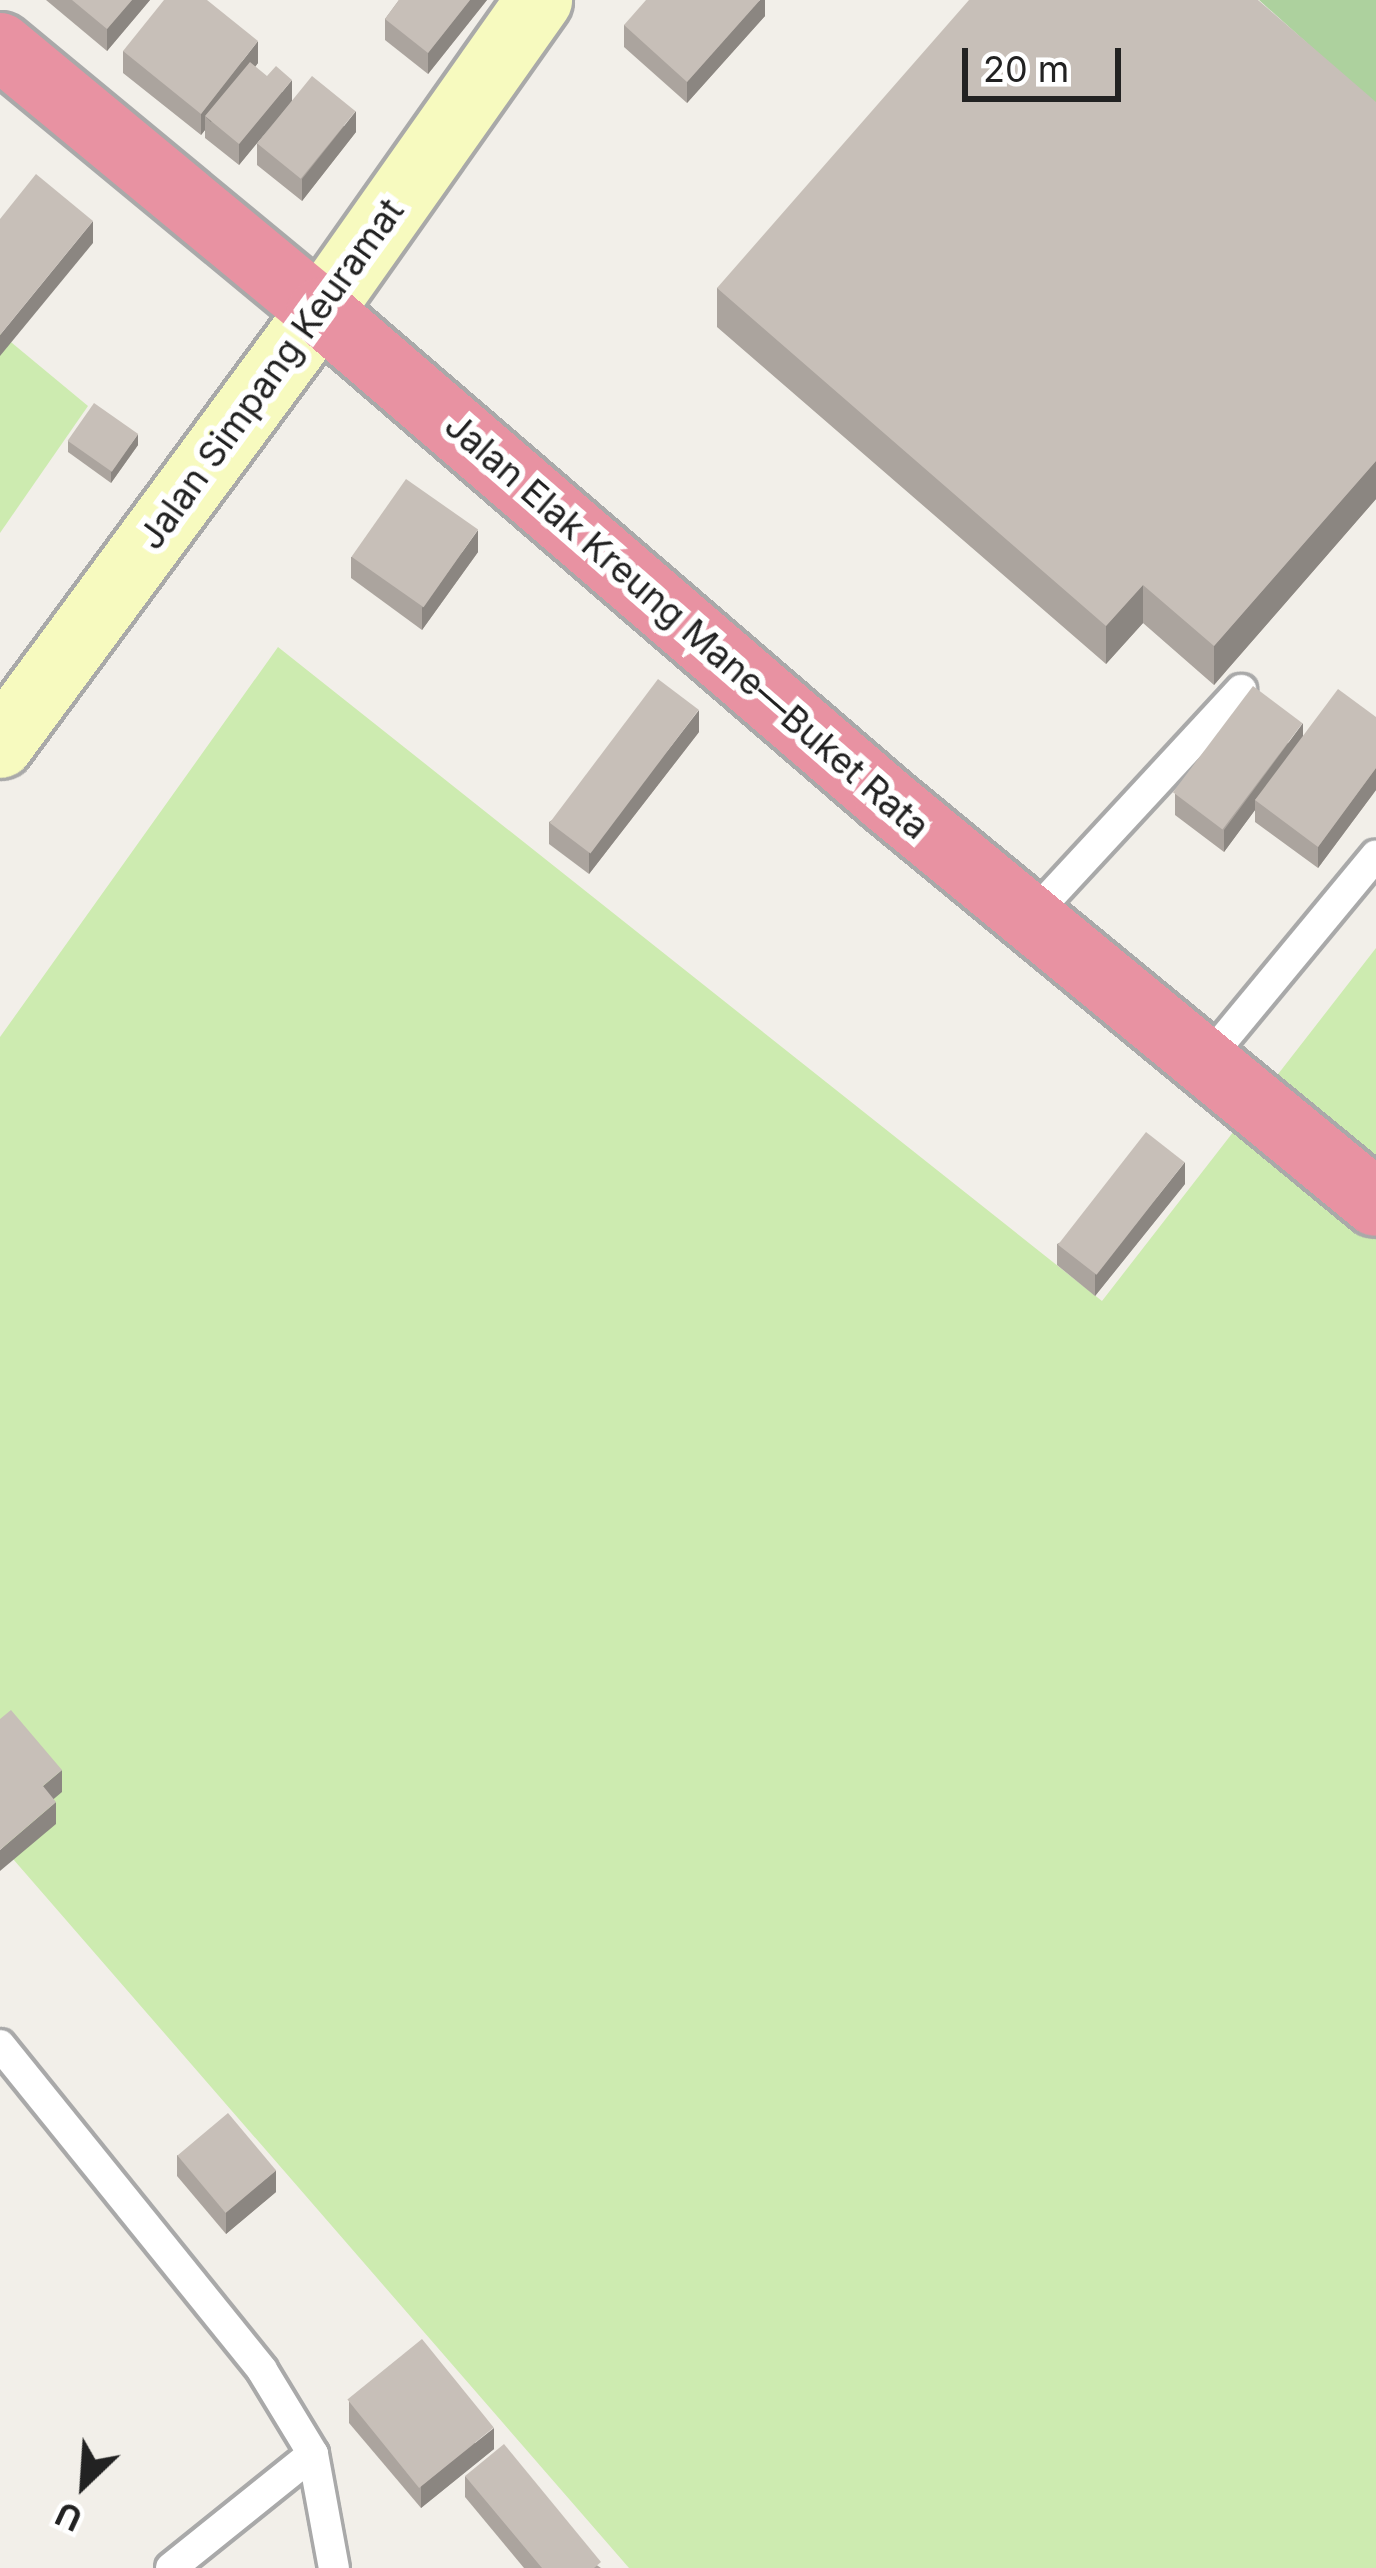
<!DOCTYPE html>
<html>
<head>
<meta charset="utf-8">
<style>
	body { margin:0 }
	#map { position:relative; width:1376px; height:2568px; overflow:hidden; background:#f2efe9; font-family:Inter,sans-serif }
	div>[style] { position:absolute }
	.grass>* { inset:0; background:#cdebb0 }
	.forest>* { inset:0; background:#add19e }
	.roads { filter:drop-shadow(3px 0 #a9a9a9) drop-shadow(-3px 0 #a9a9a9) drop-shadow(0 3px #a9a9a9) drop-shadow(0 -3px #a9a9a9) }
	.lane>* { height:30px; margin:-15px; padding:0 15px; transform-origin:15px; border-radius:15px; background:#fff }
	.secondary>* { height:66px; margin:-33px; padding:0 33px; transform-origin:33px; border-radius:33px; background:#f7fabf }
	.highway>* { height:66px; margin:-33px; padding:0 33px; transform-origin:33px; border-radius:33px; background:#e892a2 }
	.wall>* { inset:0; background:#aba49e }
	.shaded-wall>* { inset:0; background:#8b8681 }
	.building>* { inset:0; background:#c7bfb8; transform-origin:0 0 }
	span { translate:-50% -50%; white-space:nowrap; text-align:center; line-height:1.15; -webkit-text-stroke:12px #fff; paint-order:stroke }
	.street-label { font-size:36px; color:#222 }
	.north { position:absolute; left:24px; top:2424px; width:120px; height:120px; -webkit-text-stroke:9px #fff; paint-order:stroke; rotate:205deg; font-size:33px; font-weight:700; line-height:48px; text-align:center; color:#222 }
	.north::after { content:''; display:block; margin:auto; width:42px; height:54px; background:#222; clip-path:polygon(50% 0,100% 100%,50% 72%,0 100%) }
	.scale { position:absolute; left:962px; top:48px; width:159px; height:54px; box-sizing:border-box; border:6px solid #222; border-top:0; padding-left:15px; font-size:36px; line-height:42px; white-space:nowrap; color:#222; -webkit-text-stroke:9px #fff; paint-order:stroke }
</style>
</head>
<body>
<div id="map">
	<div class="grass">
		<i style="clip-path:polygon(0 333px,88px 406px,0 533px)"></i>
		<i style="clip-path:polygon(278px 647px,1102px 1301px,1376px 948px,1376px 2568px,629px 2568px,0 1844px,0 1037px)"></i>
	</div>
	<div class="forest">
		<i style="clip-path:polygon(1259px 0,1376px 0,1376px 105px)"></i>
	</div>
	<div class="roads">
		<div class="lane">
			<i style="left:1030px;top:918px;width:311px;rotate:-47.2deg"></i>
			<i style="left:1205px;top:1062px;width:268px;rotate:-50.4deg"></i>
			<i style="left:0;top:2045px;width:417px;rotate:51.1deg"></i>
			<i style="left:262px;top:2370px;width:98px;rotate:58.7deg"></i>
			<i style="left:313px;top:2454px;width:116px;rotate:79.6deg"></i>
			<i style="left:171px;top:2568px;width:182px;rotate:-38.8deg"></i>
		</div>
		<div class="secondary">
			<i style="left:0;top:745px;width:539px;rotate:-53.6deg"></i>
			<i style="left:320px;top:311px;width:380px;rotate:-54.8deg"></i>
		</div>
		<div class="highway">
			<i style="left:0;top:46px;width:415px;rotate:39.6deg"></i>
			<i style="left:320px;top:311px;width:750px;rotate:40.78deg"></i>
			<i style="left:888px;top:801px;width:632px;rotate:39.48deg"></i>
		</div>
	</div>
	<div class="wall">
		<i style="clip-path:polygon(46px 0,150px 0,107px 51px)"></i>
		<i style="clip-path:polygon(399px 0,487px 0,428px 74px,385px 40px,385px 19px)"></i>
		<i style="clip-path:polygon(765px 0,765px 16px,687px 103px,624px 47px,624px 25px)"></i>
		<i style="clip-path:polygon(123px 51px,258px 63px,255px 67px,292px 101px,356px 132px,302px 201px,257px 165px,257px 144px,277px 118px,239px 165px,205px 138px,205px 130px,201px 135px,123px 73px)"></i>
		<i style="clip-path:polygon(1376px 102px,1376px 499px,1214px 685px,1143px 623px,1106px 664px,717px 327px,717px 288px)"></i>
		<i style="clip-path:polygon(68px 441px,138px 445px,111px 483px,68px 452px)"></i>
		<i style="clip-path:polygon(478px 552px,422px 630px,351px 578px,351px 557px)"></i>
		<i style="clip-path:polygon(1376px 717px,1376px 790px,1318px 868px,1255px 822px,1255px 810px,1224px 852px,1175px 815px,1175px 794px,1303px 736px)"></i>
		<i style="clip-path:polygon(699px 732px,589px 874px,549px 844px,549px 822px)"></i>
		<i style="clip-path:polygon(1185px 1184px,1095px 1296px,1057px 1265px,1057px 1244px)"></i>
		<i style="clip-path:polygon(177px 2155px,276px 2192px,226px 2234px,177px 2176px)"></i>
		<i style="clip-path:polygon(349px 2401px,494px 2449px,421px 2508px,349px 2423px)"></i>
		<i style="clip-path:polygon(465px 2476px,601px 2568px,524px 2568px,465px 2497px)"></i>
	</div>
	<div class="shaded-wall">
		<i style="clip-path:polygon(132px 0,150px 0,107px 51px,107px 29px)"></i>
		<i style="clip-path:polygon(470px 0,487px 0,428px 74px,428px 53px)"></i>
		<i style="clip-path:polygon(760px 0,765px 0,765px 16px,687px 103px,687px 82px)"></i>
		<i style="clip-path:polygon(258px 41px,258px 63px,211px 122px,205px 116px,205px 130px,201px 135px,201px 114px)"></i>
		<i style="clip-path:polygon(292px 80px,292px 101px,239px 165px,239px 144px)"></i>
		<i style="clip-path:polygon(356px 111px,356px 132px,302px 201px,302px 179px)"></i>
		<i style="clip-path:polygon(93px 221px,93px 243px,0 356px,0 335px)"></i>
		<i style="clip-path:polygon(138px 434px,138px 445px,111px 483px,111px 472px)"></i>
		<i style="clip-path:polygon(1376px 461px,1376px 499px,1214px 685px,1214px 646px)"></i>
		<i style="clip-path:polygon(478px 530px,478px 552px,422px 630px,422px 608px)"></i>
		<i style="clip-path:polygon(1143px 585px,1143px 623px,1106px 664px,1106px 626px)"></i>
		<i style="clip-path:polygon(699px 710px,699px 732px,589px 874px,589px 852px)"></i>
		<i style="clip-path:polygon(1303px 723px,1303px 744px,1255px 800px,1255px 810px,1224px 852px,1224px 830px)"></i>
		<i style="clip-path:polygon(1376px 768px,1376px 790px,1318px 868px,1318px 847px)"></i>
		<i style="clip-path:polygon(1185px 1162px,1185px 1184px,1095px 1296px,1095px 1275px)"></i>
		<i style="clip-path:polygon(62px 1770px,62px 1792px,43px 1808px,43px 1786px)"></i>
		<i style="clip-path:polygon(56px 1802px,56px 1824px,0 1871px,0 1850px)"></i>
		<i style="clip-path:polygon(276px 2170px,276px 2192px,226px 2234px,226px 2212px)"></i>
		<i style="clip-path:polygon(494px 2428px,494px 2449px,421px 2508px,421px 2486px)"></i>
	</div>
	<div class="building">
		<i style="clip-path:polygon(72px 0,132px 0,107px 29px)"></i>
		<i style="clip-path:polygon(164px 0,207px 0,258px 41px,201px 114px,123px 51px)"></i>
		<i style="clip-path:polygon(399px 0,470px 0,428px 53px,385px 19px)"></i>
		<i style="clip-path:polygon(646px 0,760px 0,687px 82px,624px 25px)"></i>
		<i style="clip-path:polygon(969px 0,1258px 0,1376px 102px,1376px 461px,1214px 646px,1143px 585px,1106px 626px,717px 288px)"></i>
		<i style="clip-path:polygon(250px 62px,267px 76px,276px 66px,292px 80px,239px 144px,205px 116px)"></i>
		<i style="left:312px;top:76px;width:56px;height:87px;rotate:39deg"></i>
		<i style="clip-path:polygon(36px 174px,93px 221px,0 335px,0 219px)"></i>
		<i style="left:94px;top:403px;width:54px;height:46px;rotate:35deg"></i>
		<i style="left:406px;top:479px;width:88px;height:95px;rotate:35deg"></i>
		<i style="left:658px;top:679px;width:51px;height:180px;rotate:37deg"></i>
		<i style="left:1253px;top:686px;width:62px;height:133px;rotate:37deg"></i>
		<i style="clip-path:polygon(1338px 689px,1376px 717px,1376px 768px,1318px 847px,1255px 800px)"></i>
		<i style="left:1146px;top:1132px;width:49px;height:143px;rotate:38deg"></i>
		<i style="clip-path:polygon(11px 1710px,62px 1770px,43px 1786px,56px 1802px,0 1850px,0 1719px)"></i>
		<i style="left:228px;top:2113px;width:75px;height:66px;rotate:50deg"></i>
		<i style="left:422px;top:2339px;width:114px;height:96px;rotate:51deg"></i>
		<i style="clip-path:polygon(504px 2444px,601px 2562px,594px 2568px,542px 2568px,465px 2476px)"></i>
	</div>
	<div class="street-label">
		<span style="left:271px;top:374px;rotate:-54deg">Jalan Simpang Keuramat</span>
		<span style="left:687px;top:626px;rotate:41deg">Jalan Elak Kreung Mane—Buket Rata</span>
	</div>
	<div class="north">U</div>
	<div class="scale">20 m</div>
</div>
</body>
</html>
